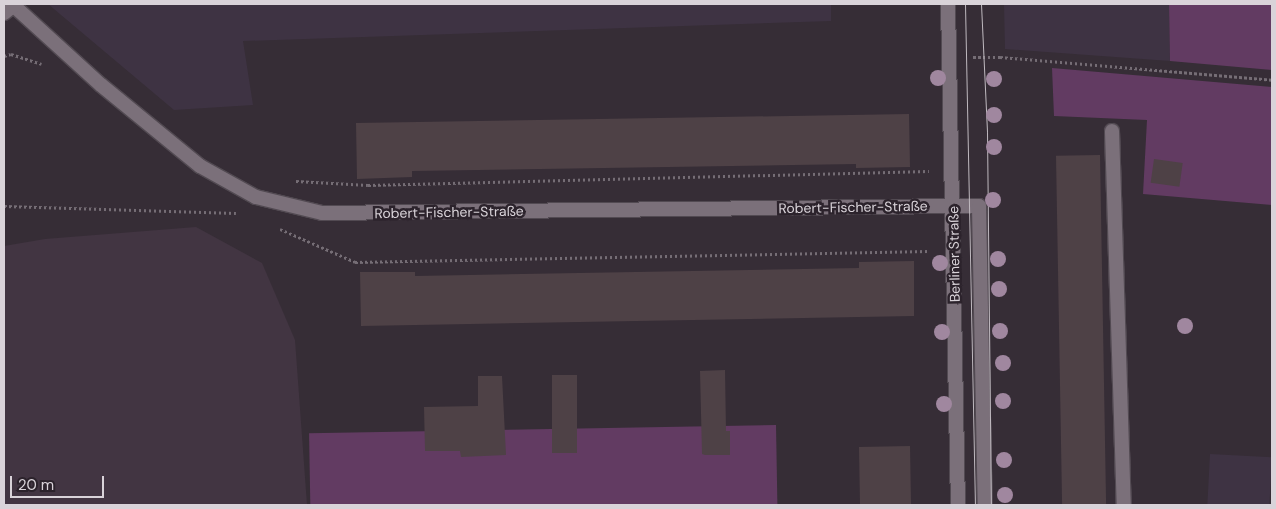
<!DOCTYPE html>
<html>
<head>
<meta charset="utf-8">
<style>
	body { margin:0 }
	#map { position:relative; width:1276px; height:509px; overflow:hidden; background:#362d36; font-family:"DM Sans",sans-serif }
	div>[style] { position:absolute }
	.commercial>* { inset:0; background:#3e3343; transform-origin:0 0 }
	.built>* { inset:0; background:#423542 }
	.green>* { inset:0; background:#623b62; transform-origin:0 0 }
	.building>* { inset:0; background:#4e4146; transform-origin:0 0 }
	.path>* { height:3px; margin-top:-1.5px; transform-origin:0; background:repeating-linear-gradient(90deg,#756d75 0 2.5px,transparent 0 5px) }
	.roads { filter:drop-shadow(1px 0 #524a52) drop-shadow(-1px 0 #524a52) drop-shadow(0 1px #524a52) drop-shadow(0 -1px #524a52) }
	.service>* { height:14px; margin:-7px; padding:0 7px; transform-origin:7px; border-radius:7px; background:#7b707a }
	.minor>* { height:14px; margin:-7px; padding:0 7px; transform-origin:7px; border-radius:7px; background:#7b707a }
	.secondary>* { height:14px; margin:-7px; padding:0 7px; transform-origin:7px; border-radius:7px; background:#7b707a }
	.tram>* { height:1px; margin:-0.5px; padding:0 0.5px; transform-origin:0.5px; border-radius:0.5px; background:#bfb9bf }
	.trees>* { width:16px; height:16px; margin:-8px; border-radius:50%; background:#a0879f }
	span { translate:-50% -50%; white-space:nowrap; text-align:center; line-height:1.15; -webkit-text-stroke:5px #2c232c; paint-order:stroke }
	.street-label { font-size:14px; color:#d9d3d9 }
	.frame { position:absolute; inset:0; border:5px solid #d9d3d9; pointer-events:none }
	.scale { position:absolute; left:10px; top:476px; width:94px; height:22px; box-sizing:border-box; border:2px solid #d9d3d9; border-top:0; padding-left:6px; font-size:15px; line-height:18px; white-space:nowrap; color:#d9d3d9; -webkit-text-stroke:4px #2c232c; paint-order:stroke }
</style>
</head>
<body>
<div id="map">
	<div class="commercial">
		<i style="clip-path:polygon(48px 4px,831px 4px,831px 21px,243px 41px,253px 105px,174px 110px)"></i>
		<i style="clip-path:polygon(1004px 4px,1169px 4px,1170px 61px,1005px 49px)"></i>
		<i style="left:1210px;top:454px;width:62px;height:51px;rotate:3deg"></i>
	</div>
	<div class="built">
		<i style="clip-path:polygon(196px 227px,262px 263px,295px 340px,307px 505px,4px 505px,4px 246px,45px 239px)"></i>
	</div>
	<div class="green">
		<i style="clip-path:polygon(1169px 4px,1272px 4px,1272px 70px,1170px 61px)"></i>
		<i style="clip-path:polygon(1052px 68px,1272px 87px,1272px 205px,1143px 194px,1147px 120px,1054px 116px)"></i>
		<i style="left:776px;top:425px;width:80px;height:467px;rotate:89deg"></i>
	</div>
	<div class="building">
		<i style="clip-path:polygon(909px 114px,910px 167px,856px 168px,856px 164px,412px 171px,412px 177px,357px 179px,356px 123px)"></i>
		<i style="left:1100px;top:155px;width:350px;height:44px;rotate:89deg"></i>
		<i style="left:1154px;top:159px;width:29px;height:24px;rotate:8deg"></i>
		<i style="clip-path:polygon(914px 261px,914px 316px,361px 326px,360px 272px,415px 272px,415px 276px,859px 268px,859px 262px)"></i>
		<i style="clip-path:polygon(725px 370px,726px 431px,730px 431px,730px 455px,705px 455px,702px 454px,700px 371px)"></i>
		<i style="left:552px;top:375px;width:25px;height:78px"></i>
		<i style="clip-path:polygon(478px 376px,502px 376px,506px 455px,461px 457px,460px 451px,425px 451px,424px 407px,478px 406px)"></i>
		<i style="left:910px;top:446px;width:59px;height:51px;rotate:89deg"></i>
	</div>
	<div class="path">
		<i style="left:4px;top:56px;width:7px;rotate:-16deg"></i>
		<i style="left:11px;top:54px;width:32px;rotate:18deg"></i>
		<i style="left:973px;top:57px;width:27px"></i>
		<i style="left:1000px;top:57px;width:273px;rotate:4.8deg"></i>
		<i style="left:296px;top:181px;width:72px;rotate:3.2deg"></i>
		<i style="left:368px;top:185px;width:561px;rotate:-1.43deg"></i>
		<i style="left:4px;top:206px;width:232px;rotate:1.7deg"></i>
		<i style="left:280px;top:229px;width:82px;rotate:23.7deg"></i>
		<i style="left:355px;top:262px;width:574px;rotate:-1.1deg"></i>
	</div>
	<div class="roads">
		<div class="service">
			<i style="left:1112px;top:131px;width:374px;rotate:88.2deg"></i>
			<i style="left:954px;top:206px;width:25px"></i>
			<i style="left:979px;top:206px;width:299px;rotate:88.9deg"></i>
		</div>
		<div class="minor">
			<i style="left:13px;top:5px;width:119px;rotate:42.3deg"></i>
			<i style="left:101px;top:85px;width:128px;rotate:39.3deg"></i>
			<i style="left:200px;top:166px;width:64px;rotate:29deg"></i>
			<i style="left:256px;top:197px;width:68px;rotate:13.6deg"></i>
			<i style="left:322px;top:213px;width:632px;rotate:-0.63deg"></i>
		</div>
		<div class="secondary">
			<i style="left:948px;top:4px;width:501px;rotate:88.86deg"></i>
			<i style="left:4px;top:13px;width:14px;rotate:-39deg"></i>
		</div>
	</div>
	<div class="tram">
		<i style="left:965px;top:4px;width:501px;rotate:88.86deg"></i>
		<i style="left:981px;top:4px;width:128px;rotate:87.3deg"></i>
		<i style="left:987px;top:132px;width:373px;rotate:89.4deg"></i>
	</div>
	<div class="trees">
		<i style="left:938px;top:78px"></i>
		<i style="left:994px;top:79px"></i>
		<i style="left:994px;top:115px"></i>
		<i style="left:994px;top:147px"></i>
		<i style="left:993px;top:200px"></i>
		<i style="left:998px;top:259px"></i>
		<i style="left:940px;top:263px"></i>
		<i style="left:999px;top:289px"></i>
		<i style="left:1185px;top:326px"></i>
		<i style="left:1000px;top:331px"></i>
		<i style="left:942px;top:332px"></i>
		<i style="left:1003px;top:363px"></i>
		<i style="left:1003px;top:401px"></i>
		<i style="left:944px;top:404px"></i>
		<i style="left:1004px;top:460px"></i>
		<i style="left:1005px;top:495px"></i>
	</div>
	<div class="street-label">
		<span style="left:853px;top:207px;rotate:-1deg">Robert-Fischer-Straße</span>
		<span style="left:449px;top:212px;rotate:-1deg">Robert-Fischer-Straße</span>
		<span style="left:954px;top:254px;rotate:-91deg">Berliner Straße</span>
	</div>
	<div class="frame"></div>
	<div class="scale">20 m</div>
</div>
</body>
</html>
